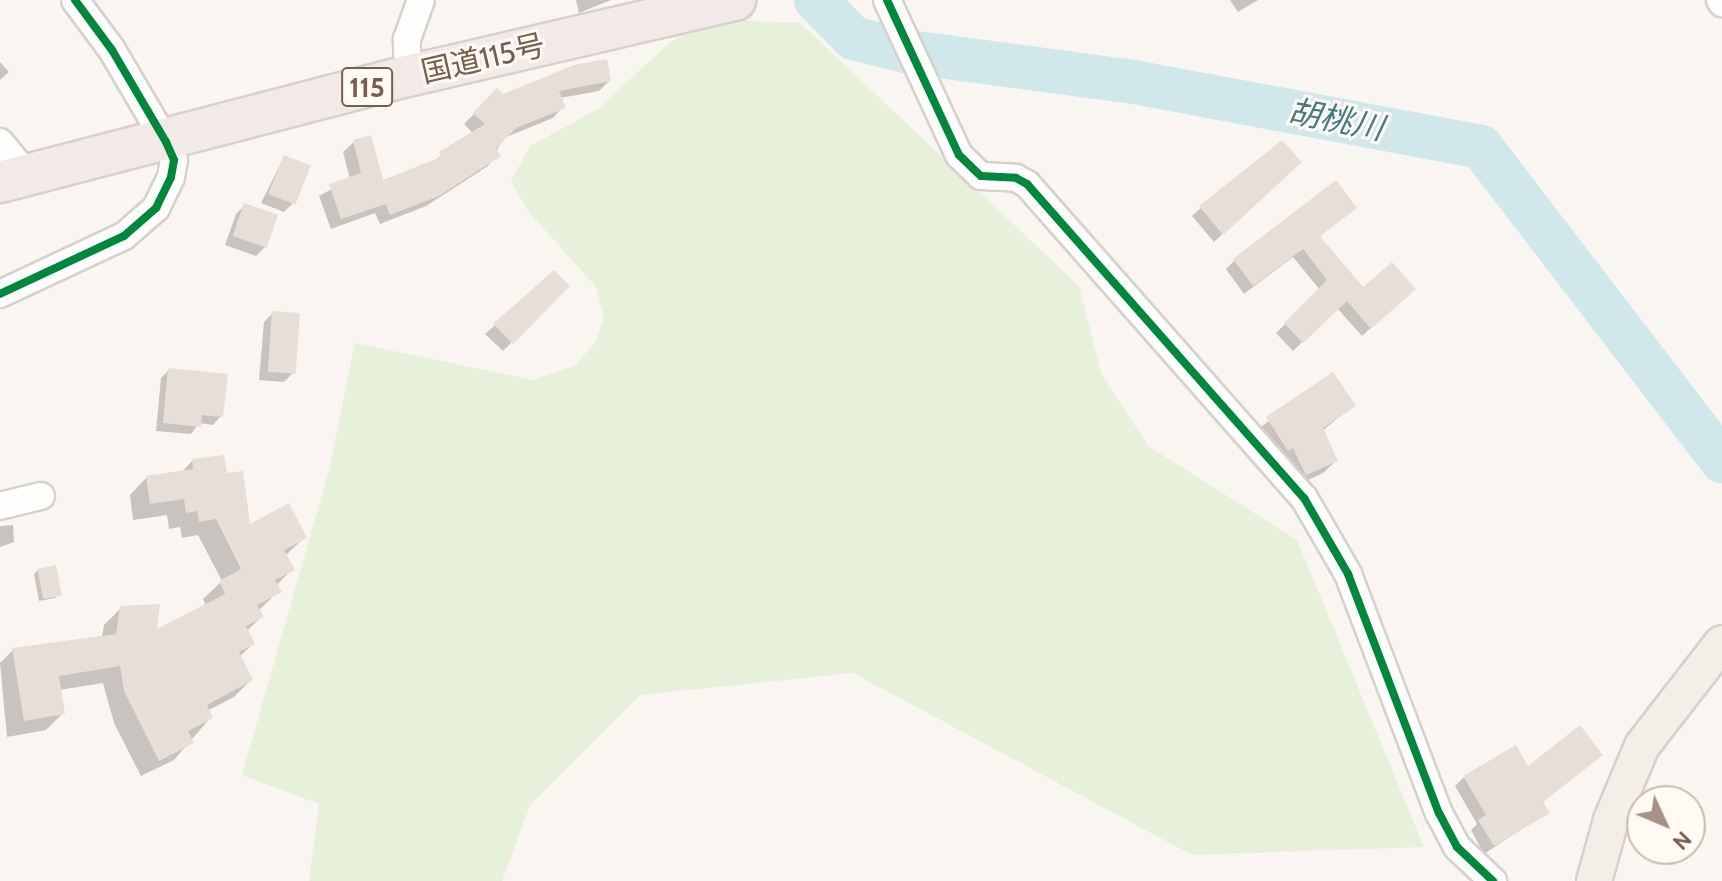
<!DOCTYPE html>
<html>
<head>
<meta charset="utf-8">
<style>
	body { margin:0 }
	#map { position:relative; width:1722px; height:881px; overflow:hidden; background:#f9f5f0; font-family:Cabin,"Noto Sans JP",sans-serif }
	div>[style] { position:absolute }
	.green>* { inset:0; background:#e7f0db }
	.shadow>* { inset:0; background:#0003 }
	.river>* { height:44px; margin:-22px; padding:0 22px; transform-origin:22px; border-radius:22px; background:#d0e8ea }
	.building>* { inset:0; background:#e6ded7; transform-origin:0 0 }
	.roads { filter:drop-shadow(2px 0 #d7d1cb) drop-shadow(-2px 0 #d7d1cb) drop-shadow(0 2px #d7d1cb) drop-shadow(0 -2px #d7d1cb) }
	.minor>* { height:26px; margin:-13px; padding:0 13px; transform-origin:13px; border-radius:13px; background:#fefefd }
	.major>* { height:34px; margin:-17px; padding:0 17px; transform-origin:17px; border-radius:17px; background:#f3eee8 }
	.highway>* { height:40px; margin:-20px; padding:0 20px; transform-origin:20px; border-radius:20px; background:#f2eae7 }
	.cycleway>* { height:8px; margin:-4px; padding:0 4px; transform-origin:4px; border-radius:4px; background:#00873e }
	span { translate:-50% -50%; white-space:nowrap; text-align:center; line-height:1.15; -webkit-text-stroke:6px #fffaf3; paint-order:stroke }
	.shield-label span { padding:2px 6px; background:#fffaf3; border:2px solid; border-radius:6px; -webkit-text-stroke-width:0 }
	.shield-label { font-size:28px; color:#7a5c4d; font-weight:700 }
	.street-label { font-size:30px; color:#7a5c4d }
	.water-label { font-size:32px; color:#437c86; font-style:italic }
	.north { position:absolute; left:1626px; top:785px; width:80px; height:80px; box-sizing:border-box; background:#fffaf3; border:2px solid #cabbb1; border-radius:50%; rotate:134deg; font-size:22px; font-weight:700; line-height:32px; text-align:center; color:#7a5c4d }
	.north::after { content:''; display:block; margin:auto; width:28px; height:36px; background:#a69286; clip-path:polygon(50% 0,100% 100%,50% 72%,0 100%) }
</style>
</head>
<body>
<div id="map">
	<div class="green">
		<i style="clip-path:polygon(707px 19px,800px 23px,1079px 286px,1101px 373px,1148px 446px,1297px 540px,1424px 847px,1192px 855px,853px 673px,640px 695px,530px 805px,502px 881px,309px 881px,319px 804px,242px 775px,329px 470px,355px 343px,533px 380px,574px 366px,595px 343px,604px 317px,596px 287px,528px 211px,511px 181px,530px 146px,598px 109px,669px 43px)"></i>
	</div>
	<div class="shadow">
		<i style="clip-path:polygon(576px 0,611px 0,579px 13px)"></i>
		<i style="clip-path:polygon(1230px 0,1258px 0,1238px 12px)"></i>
		<i style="clip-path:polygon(0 62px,9px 72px,0 80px)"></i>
		<i style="clip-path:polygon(609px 81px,599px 91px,560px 98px,563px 107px,553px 118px,504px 138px,488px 166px,426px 206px,380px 224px,375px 213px,331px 229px,319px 196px,350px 179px,343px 152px,354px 142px,381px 183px,431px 163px,473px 133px,464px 124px,497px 91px,502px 97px)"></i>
		<i style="clip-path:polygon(284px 157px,293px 203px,284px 212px,261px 203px)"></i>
		<i style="clip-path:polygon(1291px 170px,1214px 242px,1192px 216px,1201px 208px)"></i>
		<i style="clip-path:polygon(245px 205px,265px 247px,256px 256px,225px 245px,236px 214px)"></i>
		<i style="clip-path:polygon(1354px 208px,1319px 237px,1362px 290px,1404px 298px,1362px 336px,1337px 308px,1293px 351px,1276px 333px,1320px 290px,1293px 257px,1244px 294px,1226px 269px,1234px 261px)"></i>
		<i style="clip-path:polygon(554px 272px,567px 286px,503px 351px,485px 334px)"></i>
		<i style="clip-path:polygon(273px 313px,293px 373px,284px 382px,259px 380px,264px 322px)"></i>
		<i style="clip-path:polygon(169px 370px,221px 416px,213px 425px,199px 423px,191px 434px,156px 431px,161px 378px)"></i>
		<i style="clip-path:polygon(1332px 375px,1353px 406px,1322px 431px,1336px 461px,1323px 473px,1293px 487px,1254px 432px)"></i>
		<i style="clip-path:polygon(192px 461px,226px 476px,249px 527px,305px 537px,285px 556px,292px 569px,276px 586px,279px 591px,258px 611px,261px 617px,247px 631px,253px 644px,239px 657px,251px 680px,234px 697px,207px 711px,211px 717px,174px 760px,141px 776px,114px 723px,103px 683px,59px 690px,63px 713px,46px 730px,7px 737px,0 663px,13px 650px,102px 638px,104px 625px,121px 608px,154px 633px,206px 606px,203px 599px,222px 581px,198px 535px,182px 538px,180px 527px,169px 529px,167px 515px,133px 520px,130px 495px,147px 477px,182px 472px)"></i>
		<i style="clip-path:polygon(13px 525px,14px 542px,0 547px,0 526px)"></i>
		<i style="clip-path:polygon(38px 570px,59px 594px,55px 598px,39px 601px,34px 574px)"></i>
		<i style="clip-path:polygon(1464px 777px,1542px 803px,1547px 812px,1484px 854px,1471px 830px,1477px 824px,1455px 786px)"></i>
	</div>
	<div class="river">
		<i style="left:816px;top:0;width:53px;rotate:45.8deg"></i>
		<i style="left:853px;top:38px;width:58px;rotate:14deg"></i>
		<i style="left:909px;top:52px;width:227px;rotate:7.6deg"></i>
		<i style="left:1134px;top:82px;width:353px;rotate:10.6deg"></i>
		<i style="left:1481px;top:147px;width:396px;rotate:52.5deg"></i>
	</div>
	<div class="building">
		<i style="clip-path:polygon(607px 59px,611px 81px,559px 91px,566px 108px,516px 128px,496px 149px,501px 156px,439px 196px,390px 215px,386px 204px,341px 219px,329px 184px,361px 173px,353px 140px,371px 135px,383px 180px,441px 157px,439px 152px,485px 124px,473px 113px,497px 88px,503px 94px,574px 65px)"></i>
		<i style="clip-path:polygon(1282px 140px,1302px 162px,1223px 235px,1199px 206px)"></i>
		<i style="left:284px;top:155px;width:29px;height:42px;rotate:22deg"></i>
		<i style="clip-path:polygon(1336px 180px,1357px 208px,1320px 236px,1363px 287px,1392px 262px,1416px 289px,1371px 329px,1347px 301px,1303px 343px,1284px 323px,1327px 280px,1303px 249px,1253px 286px,1233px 259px)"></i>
		<i style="left:244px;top:203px;width:36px;height:35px;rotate:19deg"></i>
		<i style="clip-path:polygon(554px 270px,570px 286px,513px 344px,493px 324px)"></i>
		<i style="left:272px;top:311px;width:28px;height:61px;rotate:4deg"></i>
		<i style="clip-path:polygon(168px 368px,228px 374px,223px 417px,202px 415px,201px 427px,163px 423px)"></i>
		<i style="clip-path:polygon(1333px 372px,1356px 406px,1323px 428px,1338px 461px,1306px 475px,1293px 448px,1288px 451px,1266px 417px)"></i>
		<i style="clip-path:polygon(224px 455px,227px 473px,243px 471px,250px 524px,289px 503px,307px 538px,284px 550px,295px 570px,275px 580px,282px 592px,257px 605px,264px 617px,246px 626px,255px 644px,239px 652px,253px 680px,207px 705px,213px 718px,188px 731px,194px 743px,159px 761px,124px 691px,120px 666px,59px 676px,65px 714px,24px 721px,12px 648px,116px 634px,120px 606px,160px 604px,157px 629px,225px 594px,219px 581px,241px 569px,216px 519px,199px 522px,197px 511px,186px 513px,184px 499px,150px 504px,146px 476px,193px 469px,192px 459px)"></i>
		<i style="left:56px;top:565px;width:31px;height:19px;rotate:79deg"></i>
		<i style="clip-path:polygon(1580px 725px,1603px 755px,1543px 802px,1550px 813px,1494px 846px,1478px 820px,1486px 815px,1463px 776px,1516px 745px,1528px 766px)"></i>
	</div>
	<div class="roads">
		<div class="minor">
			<i style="left:887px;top:0;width:171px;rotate:65.1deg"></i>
			<i style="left:959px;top:155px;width:30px;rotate:44deg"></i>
			<i style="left:981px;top:176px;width:35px;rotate:3deg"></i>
			<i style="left:1016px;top:178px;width:13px;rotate:29deg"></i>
			<i style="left:1027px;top:184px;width:419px;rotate:48.6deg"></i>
			<i style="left:1304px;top:498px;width:88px;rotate:59.9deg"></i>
			<i style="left:1348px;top:574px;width:256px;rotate:69.2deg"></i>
			<i style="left:1439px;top:813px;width:38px;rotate:62deg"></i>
			<i style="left:1457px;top:847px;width:50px;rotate:43.4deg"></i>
			<i style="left:1720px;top:0;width:4px;rotate:56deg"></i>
			<i style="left:408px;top:76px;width:37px;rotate:-92deg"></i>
			<i style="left:407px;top:39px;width:41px;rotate:-70.3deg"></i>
			<i style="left:0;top:142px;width:43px;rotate:50.7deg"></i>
			<i style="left:0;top:294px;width:137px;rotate:-25.1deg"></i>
			<i style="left:124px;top:236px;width:43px;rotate:-41.2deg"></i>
			<i style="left:156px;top:208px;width:34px;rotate:-64deg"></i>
			<i style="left:171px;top:177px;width:17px;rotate:-80deg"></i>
			<i style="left:174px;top:160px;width:20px;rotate:-114deg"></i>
			<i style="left:166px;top:142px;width:107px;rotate:-120.4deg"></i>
			<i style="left:112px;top:50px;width:62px;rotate:-126.5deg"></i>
			<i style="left:0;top:506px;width:42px;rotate:-13.7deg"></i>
		</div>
		<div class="major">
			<i style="left:1594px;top:881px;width:63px;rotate:-74.4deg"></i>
			<i style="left:1611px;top:820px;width:80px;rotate:-67.3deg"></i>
			<i style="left:1642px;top:746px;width:130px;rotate:-52.2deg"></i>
		</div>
		<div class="highway">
			<i style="left:0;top:182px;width:422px;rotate:-14.6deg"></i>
			<i style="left:408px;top:76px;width:336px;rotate:-13.1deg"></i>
		</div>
	</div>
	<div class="cycleway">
		<i style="left:887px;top:0;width:171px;rotate:65.1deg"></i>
		<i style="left:959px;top:155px;width:30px;rotate:44deg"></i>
		<i style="left:981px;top:176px;width:35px;rotate:3deg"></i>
		<i style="left:1016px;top:178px;width:13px;rotate:29deg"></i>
		<i style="left:1027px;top:184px;width:419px;rotate:48.6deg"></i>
		<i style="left:1304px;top:498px;width:88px;rotate:59.9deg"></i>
		<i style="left:1348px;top:574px;width:256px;rotate:69.2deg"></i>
		<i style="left:1439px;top:813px;width:38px;rotate:62deg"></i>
		<i style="left:1457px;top:847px;width:50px;rotate:43.4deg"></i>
		<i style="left:0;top:294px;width:137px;rotate:-25.1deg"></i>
		<i style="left:124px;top:236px;width:43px;rotate:-41.2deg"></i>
		<i style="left:156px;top:208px;width:34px;rotate:-64deg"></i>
		<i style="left:171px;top:177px;width:17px;rotate:-80deg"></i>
		<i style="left:174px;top:160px;width:20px;rotate:-114deg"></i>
		<i style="left:166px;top:142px;width:107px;rotate:-120.4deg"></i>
		<i style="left:112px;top:50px;width:62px;rotate:-126.5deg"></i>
	</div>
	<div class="shield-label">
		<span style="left:367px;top:87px">115</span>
	</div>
	<div class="street-label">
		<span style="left:483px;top:59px;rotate:-13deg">国道115号</span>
	</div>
	<div class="water-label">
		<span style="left:1336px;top:120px;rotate:11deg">胡桃川</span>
	</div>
	<div class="north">N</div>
</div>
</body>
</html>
